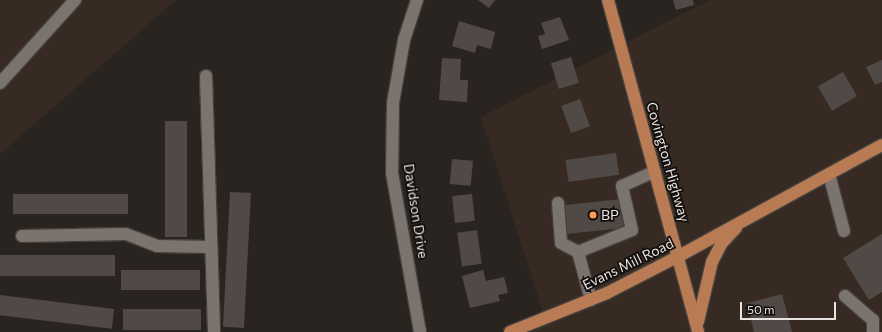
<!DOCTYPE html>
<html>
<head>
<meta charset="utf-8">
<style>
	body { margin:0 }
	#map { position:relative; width:882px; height:332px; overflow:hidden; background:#2a2420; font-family:Commissioner,sans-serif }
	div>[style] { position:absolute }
	.built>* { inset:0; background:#362a23 }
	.building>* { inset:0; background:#514945; transform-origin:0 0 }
	.roads { filter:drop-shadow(1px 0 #46413d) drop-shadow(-1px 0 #46413d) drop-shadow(0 1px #46413d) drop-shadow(0 -1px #46413d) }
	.minor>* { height:12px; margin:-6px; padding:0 6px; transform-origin:6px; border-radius:6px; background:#7b736e }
	.major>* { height:12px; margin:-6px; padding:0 6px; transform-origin:6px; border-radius:6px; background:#b87b54 }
	.dots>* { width:11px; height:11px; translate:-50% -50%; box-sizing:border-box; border:2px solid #110e0c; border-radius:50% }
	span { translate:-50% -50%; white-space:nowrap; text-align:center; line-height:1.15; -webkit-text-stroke:3.5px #110e0c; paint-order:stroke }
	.street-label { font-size:14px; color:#e9e4e2 }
	.poi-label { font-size:14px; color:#e9e4e2 }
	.left { translate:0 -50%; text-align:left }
	.scale { position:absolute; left:740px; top:302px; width:96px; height:18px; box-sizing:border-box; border:2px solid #e9e4e2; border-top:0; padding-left:5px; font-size:12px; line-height:14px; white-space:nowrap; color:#e9e4e2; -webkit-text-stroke:3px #110e0c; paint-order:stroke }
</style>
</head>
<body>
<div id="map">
	<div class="built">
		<i style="clip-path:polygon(0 0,176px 0,0 154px)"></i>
		<i style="clip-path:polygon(710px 0,882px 0,882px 332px,509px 332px,545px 319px,481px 117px)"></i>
	</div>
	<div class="building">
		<i style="clip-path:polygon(478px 0,495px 0,489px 8px)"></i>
		<i style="clip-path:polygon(673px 0,693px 0,694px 5px,676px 10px)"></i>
		<i style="clip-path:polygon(560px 17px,569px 40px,542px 49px,538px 36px,545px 34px,541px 23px)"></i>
		<i style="clip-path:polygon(459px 21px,495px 32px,491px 49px,477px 45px,475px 53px,452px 46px)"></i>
		<i style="left:571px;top:57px;width:27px;height:21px;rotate:73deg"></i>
		<i style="clip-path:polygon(442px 58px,461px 59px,460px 80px,468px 80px,467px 102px,439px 100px)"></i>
		<i style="clip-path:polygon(882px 60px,882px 82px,875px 85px,866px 67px)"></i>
		<i style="left:843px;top:72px;width:28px;height:29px;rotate:60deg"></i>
		<i style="left:580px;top:99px;width:29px;height:20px;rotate:70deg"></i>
		<i style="left:165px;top:121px;width:22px;height:116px"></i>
		<i style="left:616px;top:153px;width:22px;height:51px;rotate:82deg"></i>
		<i style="left:452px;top:159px;width:21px;height:25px;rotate:5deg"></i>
		<i style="left:230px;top:192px;width:21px;height:135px;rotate:3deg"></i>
		<i style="left:13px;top:194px;width:115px;height:20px"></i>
		<i style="left:472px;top:194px;width:27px;height:20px;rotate:84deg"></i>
		<i style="left:622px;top:199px;width:29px;height:62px;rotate:84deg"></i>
		<i style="left:477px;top:230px;width:34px;height:20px;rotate:82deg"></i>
		<i style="clip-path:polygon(882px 234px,882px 292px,869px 300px,843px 258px)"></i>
		<i style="left:115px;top:255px;width:21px;height:115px;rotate:90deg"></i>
		<i style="left:121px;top:270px;width:79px;height:20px"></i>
		<i style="clip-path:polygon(483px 270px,486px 281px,504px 277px,508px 293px,498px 295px,500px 301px,470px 308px,462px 276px)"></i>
		<i style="clip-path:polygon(782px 294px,792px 332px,754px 332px,747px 303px)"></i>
		<i style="left:0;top:295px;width:115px;height:20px;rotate:7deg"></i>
		<i style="left:123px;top:309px;width:78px;height:21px"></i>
	</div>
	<div class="roads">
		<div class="minor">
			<i style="left:417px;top:0;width:42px;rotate:108deg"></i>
			<i style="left:404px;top:40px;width:64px;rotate:99.9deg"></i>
			<i style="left:393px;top:103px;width:70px;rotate:90.8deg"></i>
			<i style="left:392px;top:173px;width:161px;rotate:80deg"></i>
			<i style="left:206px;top:76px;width:256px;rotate:88.2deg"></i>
			<i style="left:0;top:83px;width:112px;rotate:-47.9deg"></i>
			<i style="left:829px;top:174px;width:59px;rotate:75.3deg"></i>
			<i style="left:558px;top:203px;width:40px;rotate:85.7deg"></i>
			<i style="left:561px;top:243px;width:19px;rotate:28deg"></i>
			<i style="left:22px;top:236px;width:104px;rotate:-1.1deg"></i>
			<i style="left:126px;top:234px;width:33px;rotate:21deg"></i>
			<i style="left:157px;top:246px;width:53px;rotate:1.1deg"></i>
			<i style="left:845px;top:296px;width:37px;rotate:41deg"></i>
			<i style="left:873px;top:320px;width:12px;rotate:90deg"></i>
			<i style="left:591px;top:300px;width:50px;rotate:-105.2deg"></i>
			<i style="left:578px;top:252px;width:58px;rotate:-22.2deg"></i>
			<i style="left:632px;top:230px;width:45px;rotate:-102.8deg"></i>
			<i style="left:622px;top:186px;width:36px;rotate:-24deg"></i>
		</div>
		<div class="major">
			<i style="left:608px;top:0;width:344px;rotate:74.8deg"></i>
			<i style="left:698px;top:322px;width:62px;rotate:-76.9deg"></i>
			<i style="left:712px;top:262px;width:20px;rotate:-63deg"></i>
			<i style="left:721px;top:244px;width:22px;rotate:-47deg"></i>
			<i style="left:510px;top:332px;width:105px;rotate:-21.9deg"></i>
			<i style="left:607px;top:293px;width:81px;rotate:-27.2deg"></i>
			<i style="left:679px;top:256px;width:231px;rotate:-28.7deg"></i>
		</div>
	</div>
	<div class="dots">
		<i style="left:593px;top:215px;background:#ff9b5b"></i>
	</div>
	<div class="street-label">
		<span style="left:668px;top:162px;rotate:74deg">Covington Highway</span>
		<span style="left:416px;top:211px;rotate:81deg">Davidson Drive</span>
		<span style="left:628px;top:264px;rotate:-26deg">Evans Mill Road</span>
	</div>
	<div class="poi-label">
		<span class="left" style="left:601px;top:215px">BP</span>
	</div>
	<div class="scale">50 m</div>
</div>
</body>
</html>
